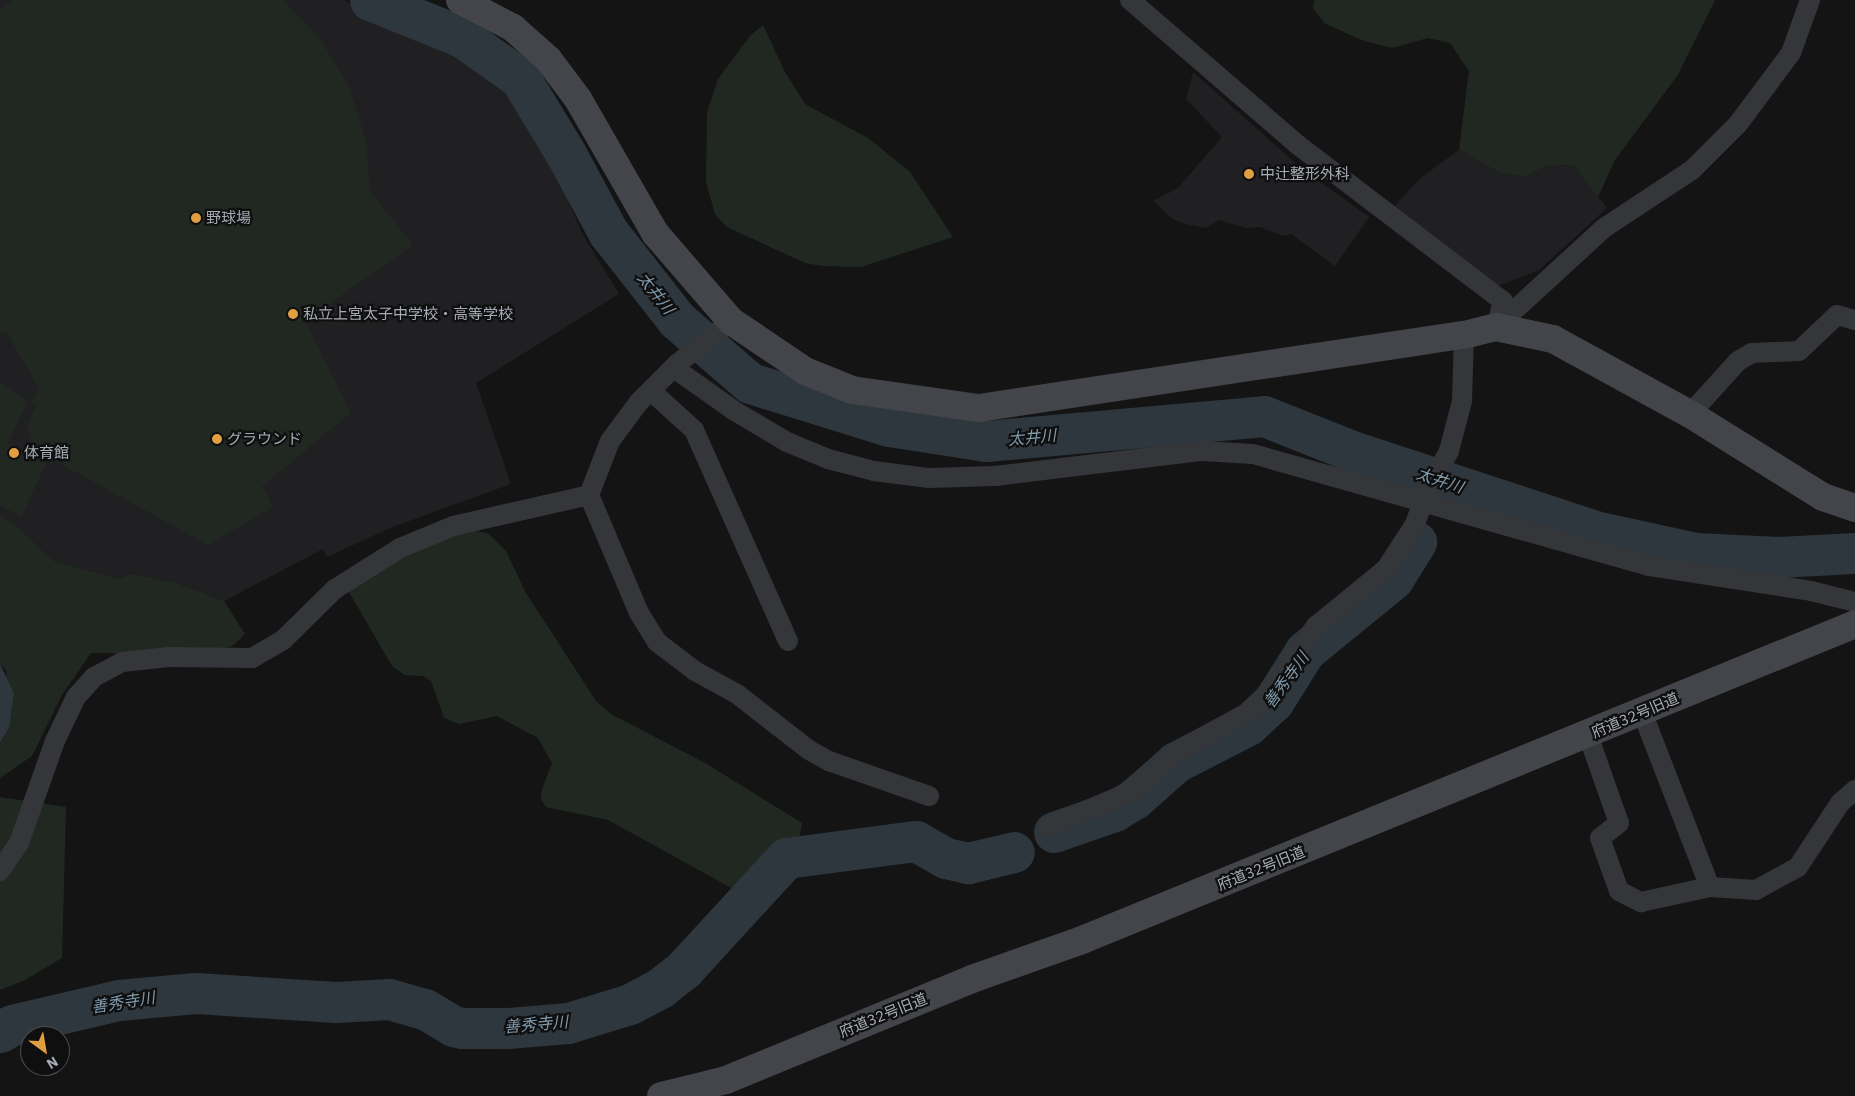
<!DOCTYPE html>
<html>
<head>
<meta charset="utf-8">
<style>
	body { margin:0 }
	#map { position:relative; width:1855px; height:1096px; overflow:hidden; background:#141415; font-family:"IBM Plex Sans","Noto Sans JP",sans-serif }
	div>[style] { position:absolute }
	.built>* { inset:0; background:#202022 }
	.green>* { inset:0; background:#202821 }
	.water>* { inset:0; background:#2e373d }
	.river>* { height:41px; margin:-20.5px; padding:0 20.5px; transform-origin:20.5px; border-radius:20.5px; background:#2e373d }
	.street>* { height:20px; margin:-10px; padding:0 10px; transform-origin:10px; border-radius:10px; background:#35363a }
	.secondary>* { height:28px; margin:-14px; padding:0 14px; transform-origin:14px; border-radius:14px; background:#43454a }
	.dots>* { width:14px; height:14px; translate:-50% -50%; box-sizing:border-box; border:2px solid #0f0f10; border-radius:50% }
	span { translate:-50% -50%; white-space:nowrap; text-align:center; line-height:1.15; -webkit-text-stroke:4.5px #0f0f10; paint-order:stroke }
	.poi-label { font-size:15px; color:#a7acb4 }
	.left { translate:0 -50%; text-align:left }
	.street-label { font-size:15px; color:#a7acb4 }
	.water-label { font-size:16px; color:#819bac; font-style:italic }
	.north { position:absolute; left:20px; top:1026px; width:50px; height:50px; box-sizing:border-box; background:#0f0f10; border:1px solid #4c4e52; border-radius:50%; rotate:148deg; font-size:14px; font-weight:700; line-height:20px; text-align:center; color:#a7acb4 }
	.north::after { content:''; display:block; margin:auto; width:18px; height:22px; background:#e0a041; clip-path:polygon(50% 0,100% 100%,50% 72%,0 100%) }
</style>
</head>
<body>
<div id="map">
	<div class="built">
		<i style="clip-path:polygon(0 0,344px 0,409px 36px,467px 61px,503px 89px,528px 118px,554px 168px,583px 235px,619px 294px,476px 383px,511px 484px,390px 528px,327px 557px,323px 549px,224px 601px,174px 582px,131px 574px,119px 579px,54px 561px,15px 524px,0 515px)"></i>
		<i style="clip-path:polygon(1193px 72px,1301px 168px,1369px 217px,1335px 266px,1291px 234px,1282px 236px,1260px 227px,1246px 228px,1219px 220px,1206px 228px,1190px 225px,1174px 220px,1153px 201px,1178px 188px,1222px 137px,1186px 99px)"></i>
		<i style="clip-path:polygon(1459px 150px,1500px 173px,1525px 177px,1546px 166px,1573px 165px,1607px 208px,1539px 270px,1498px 286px,1391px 210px,1419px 179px)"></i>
	</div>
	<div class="green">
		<i style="clip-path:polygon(12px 0,283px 0,321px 40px,348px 85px,366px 140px,370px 191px,413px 245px,305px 321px,351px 413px,262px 486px,273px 507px,208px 545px,34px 449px,27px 426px,36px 405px,32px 402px,39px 388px,6px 332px,0 332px,0 9px)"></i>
		<i style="clip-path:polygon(1314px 0,1715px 0,1677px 76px,1615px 160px,1598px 197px,1573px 165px,1546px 166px,1525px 177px,1500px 173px,1459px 150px,1469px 71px,1450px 43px,1428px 38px,1392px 48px,1364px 41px,1324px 23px,1313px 8px)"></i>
		<i style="clip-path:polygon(763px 25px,785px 72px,805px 104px,868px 138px,910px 172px,953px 237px,861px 267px,822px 266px,805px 263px,727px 227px,715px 214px,706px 182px,707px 112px,718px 79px,750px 36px)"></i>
		<i style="clip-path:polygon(0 383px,28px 401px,8px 443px,46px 463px,21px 517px,0 505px)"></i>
		<i style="clip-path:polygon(0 515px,15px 524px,54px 561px,119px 579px,131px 574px,174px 582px,224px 601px,245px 634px,232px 646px,206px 654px,91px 653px,62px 695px,32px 756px,0 778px,0 743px,9px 728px,6px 670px,0 664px)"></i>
		<i style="clip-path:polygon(470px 530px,488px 533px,506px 551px,526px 593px,596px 701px,611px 714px,707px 764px,802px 823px,799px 840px,786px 854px,767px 871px,735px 890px,608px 820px,546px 807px,541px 799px,542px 789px,552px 763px,538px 738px,497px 716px,459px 724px,444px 718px,431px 681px,423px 676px,405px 675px,392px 666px,346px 587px,346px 578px)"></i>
		<i style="clip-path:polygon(0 797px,66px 807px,62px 958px,25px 980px,0 990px)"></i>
	</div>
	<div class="water">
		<i style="clip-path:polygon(0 664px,14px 693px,9px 728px,0 743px)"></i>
	</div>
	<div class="river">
		<i style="left:370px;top:0;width:99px;rotate:21.9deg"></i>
		<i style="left:462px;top:37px;width:71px;rotate:35.3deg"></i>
		<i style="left:520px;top:78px;width:89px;rotate:58.8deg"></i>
		<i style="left:566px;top:154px;width:89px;rotate:61.7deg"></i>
		<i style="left:608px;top:232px;width:112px;rotate:51.9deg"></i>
		<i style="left:677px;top:320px;width:96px;rotate:40.8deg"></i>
		<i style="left:750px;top:383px;width:145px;rotate:17.2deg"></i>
		<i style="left:889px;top:426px;width:98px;rotate:8.8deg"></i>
		<i style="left:986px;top:441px;width:279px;rotate:-5.1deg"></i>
		<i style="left:1264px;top:416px;width:95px;rotate:21.7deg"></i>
		<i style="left:1352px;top:451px;width:260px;rotate:18.2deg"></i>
		<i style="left:1599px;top:532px;width:98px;rotate:12.3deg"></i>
		<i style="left:1695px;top:553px;width:83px;rotate:2.8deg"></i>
		<i style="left:1778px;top:557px;width:77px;rotate:-3deg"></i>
		<i style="left:1054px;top:832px;width:64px;rotate:-19.3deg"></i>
		<i style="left:1114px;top:811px;width:23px;rotate:-31deg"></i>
		<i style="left:1134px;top:799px;width:56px;rotate:-41.4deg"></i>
		<i style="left:1176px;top:762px;width:81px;rotate:-27.2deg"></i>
		<i style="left:1248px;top:725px;width:34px;rotate:-43deg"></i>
		<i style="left:1273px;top:702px;width:60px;rotate:-57.9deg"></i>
		<i style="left:1305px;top:651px;width:114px;rotate:-39.3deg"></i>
		<i style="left:1393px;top:579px;width:44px;rotate:-58.1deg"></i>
		<i style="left:0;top:1032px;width:14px;rotate:-30deg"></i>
		<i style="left:12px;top:1025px;width:110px;rotate:-13.2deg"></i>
		<i style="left:119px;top:1000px;width:77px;rotate:-5.2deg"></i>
		<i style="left:196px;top:993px;width:140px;rotate:3.7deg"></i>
		<i style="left:336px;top:1002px;width:53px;rotate:-3.2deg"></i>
		<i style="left:389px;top:999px;width:37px;rotate:16deg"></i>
		<i style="left:425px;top:1009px;width:33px;rotate:31deg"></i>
		<i style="left:453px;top:1026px;width:9px;rotate:13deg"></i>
		<i style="left:462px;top:1028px;width:45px"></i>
		<i style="left:507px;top:1028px;width:61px;rotate:-4.7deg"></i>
		<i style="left:568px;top:1023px;width:65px;rotate:-17deg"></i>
		<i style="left:630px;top:1004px;width:34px;rotate:-28deg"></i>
		<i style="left:660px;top:988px;width:31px;rotate:-38deg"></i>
		<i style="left:684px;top:969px;width:151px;rotate:-47.4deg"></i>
		<i style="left:786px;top:858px;width:131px;rotate:-7.5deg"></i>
		<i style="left:916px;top:841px;width:34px;rotate:30deg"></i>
		<i style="left:946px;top:858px;width:23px;rotate:13deg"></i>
		<i style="left:968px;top:863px;width:47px;rotate:-13.4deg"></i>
	</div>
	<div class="street">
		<i style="left:1130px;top:0;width:222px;rotate:40.8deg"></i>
		<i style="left:1298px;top:145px;width:258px;rotate:37.3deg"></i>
		<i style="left:1503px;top:301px;width:27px;rotate:105deg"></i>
		<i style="left:1496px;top:327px;width:147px;rotate:-42.5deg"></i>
		<i style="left:1604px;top:228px;width:105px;rotate:-33.4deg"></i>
		<i style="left:1692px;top:170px;width:65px;rotate:-45deg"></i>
		<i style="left:1738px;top:124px;width:89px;rotate:-53.3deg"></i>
		<i style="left:1791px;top:53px;width:56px;rotate:-70.3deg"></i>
		<i style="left:674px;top:368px;width:72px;rotate:35.4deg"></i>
		<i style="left:733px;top:410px;width:63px;rotate:30.7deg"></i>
		<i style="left:787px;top:442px;width:44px;rotate:22.5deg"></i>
		<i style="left:828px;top:459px;width:48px;rotate:14.6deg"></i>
		<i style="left:874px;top:471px;width:54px;rotate:7.4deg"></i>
		<i style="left:928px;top:478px;width:67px;rotate:-1.7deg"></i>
		<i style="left:995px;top:476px;width:209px;rotate:-6.9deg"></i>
		<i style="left:1202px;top:451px;width:51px;rotate:3.4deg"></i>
		<i style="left:1253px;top:454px;width:412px;rotate:15.8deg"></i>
		<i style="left:1650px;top:566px;width:163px;rotate:8.8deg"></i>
		<i style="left:1811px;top:591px;width:45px;rotate:14deg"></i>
		<i style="left:651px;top:391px;width:58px;rotate:42.2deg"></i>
		<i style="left:694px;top:430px;width:231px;rotate:66deg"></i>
		<i style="left:1690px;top:414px;width:72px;rotate:-47.8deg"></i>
		<i style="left:1738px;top:361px;width:16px;rotate:-30deg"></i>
		<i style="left:1752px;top:353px;width:47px;rotate:-2.4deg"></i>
		<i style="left:1799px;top:351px;width:52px;rotate:-43.5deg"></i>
		<i style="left:1837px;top:315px;width:19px;rotate:16deg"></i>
		<i style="left:589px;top:495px;width:128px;rotate:67deg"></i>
		<i style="left:639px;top:613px;width:34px;rotate:58deg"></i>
		<i style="left:657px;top:642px;width:48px;rotate:37.3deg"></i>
		<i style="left:695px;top:671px;width:48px;rotate:28.7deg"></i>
		<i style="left:737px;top:694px;width:91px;rotate:37.9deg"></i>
		<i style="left:809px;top:750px;width:23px;rotate:29deg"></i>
		<i style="left:829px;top:761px;width:106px;rotate:19.3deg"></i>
		<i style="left:1642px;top:712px;width:188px;rotate:68.8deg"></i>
		<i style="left:1588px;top:735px;width:93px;rotate:70.6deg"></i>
		<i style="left:1619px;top:823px;width:24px;rotate:142deg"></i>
		<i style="left:1600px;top:838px;width:56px;rotate:70.3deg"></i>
		<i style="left:1619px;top:891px;width:25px;rotate:27deg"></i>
		<i style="left:1641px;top:902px;width:71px;rotate:-12.3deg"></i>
		<i style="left:1710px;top:887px;width:46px;rotate:3.7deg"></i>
		<i style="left:1756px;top:890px;width:48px;rotate:-28.7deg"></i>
		<i style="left:1798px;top:867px;width:77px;rotate:-56.7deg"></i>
		<i style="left:1840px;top:803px;width:20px;rotate:-41deg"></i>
		<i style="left:1048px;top:827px;width:91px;rotate:-23.2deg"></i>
		<i style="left:1132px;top:791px;width:65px;rotate:-40.6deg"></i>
		<i style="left:1181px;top:749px;width:85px;rotate:-28.7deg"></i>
		<i style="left:1256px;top:708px;width:102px;rotate:-53.8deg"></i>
		<i style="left:1316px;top:626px;width:90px;rotate:-39.2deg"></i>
		<i style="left:1386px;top:569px;width:54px;rotate:-57.2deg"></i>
		<i style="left:1415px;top:524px;width:32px;rotate:-70deg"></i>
		<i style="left:1426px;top:494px;width:49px;rotate:-61.9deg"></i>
		<i style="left:1449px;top:451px;width:52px;rotate:-75.4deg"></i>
		<i style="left:1462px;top:401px;width:66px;rotate:-88.3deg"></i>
		<i style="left:0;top:871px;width:34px;rotate:-56deg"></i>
		<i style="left:19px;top:843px;width:108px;rotate:-70.6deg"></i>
		<i style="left:55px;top:741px;width:49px;rotate:-64.5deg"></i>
		<i style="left:76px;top:697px;width:27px;rotate:-48deg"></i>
		<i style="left:94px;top:677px;width:32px;rotate:-28deg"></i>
		<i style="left:122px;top:662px;width:47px;rotate:-6.1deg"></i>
		<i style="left:169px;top:657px;width:83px;rotate:0.7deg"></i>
		<i style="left:252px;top:658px;width:34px;rotate:-30deg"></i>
		<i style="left:282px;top:641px;width:74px;rotate:-44.5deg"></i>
		<i style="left:335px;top:589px;width:77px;rotate:-32.2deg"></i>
		<i style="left:400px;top:548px;width:57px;rotate:-22.5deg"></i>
		<i style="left:453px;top:526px;width:139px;rotate:-12.8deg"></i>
		<i style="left:589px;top:495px;width:58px;rotate:-68.7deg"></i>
		<i style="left:610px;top:441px;width:49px;rotate:-53.4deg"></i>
		<i style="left:639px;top:402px;width:54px;rotate:-45deg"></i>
		<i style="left:677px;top:364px;width:69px;rotate:-38.5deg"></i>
	</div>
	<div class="secondary">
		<i style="left:460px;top:0;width:60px;rotate:27.8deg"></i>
		<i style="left:513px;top:28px;width:47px;rotate:41.5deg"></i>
		<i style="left:548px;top:59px;width:50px;rotate:53.1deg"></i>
		<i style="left:578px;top:99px;width:155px;rotate:60.1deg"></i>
		<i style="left:655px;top:233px;width:116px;rotate:49.2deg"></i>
		<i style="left:731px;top:321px;width:89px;rotate:34deg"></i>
		<i style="left:805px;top:371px;width:51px;rotate:22deg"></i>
		<i style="left:852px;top:390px;width:128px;rotate:8.1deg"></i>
		<i style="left:979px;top:408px;width:490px;rotate:-8.6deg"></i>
		<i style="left:1464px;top:335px;width:33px;rotate:-14deg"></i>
		<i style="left:1496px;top:327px;width:58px;rotate:11.9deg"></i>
		<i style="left:1553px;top:339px;width:156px;rotate:28.7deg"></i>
		<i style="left:1690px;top:414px;width:157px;rotate:32deg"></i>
		<i style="left:1823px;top:497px;width:34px;rotate:19deg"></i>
		<i style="left:661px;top:1096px;width:67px;rotate:-13.8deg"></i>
		<i style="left:726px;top:1080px;width:266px;rotate:-22.3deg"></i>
		<i style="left:972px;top:979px;width:117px;rotate:-19.5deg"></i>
		<i style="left:1082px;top:940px;width:835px;rotate:-22.23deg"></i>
	</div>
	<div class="dots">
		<i style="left:1249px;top:174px;background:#e0a041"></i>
		<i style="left:196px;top:218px;background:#e0a041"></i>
		<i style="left:293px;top:314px;background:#e0a041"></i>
		<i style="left:217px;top:439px;background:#e0a041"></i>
		<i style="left:14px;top:453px;background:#e0a041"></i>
	</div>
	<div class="poi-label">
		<span class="left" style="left:1260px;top:174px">中辻整形外科</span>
		<span class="left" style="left:206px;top:218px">野球場</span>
		<span class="left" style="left:303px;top:314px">私立上宮太子中学校・高等学校</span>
		<span class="left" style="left:227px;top:439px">グラウンド</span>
		<span class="left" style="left:24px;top:453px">体育館</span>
	</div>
	<div class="street-label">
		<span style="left:1635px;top:715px;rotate:-23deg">府道32号旧道</span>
		<span style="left:1261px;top:868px;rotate:-22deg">府道32号旧道</span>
		<span style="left:883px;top:1015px;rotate:-22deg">府道32号旧道</span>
	</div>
	<div class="water-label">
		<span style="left:656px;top:293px;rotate:52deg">太井川</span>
		<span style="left:1032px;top:437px;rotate:-5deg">太井川</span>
		<span style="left:1440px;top:480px;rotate:18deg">太井川</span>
		<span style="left:1286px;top:680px;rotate:-54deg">善秀寺川</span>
		<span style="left:123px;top:1002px;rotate:-9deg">善秀寺川</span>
		<span style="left:536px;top:1024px;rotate:-5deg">善秀寺川</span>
	</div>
	<div class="north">N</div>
</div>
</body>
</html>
